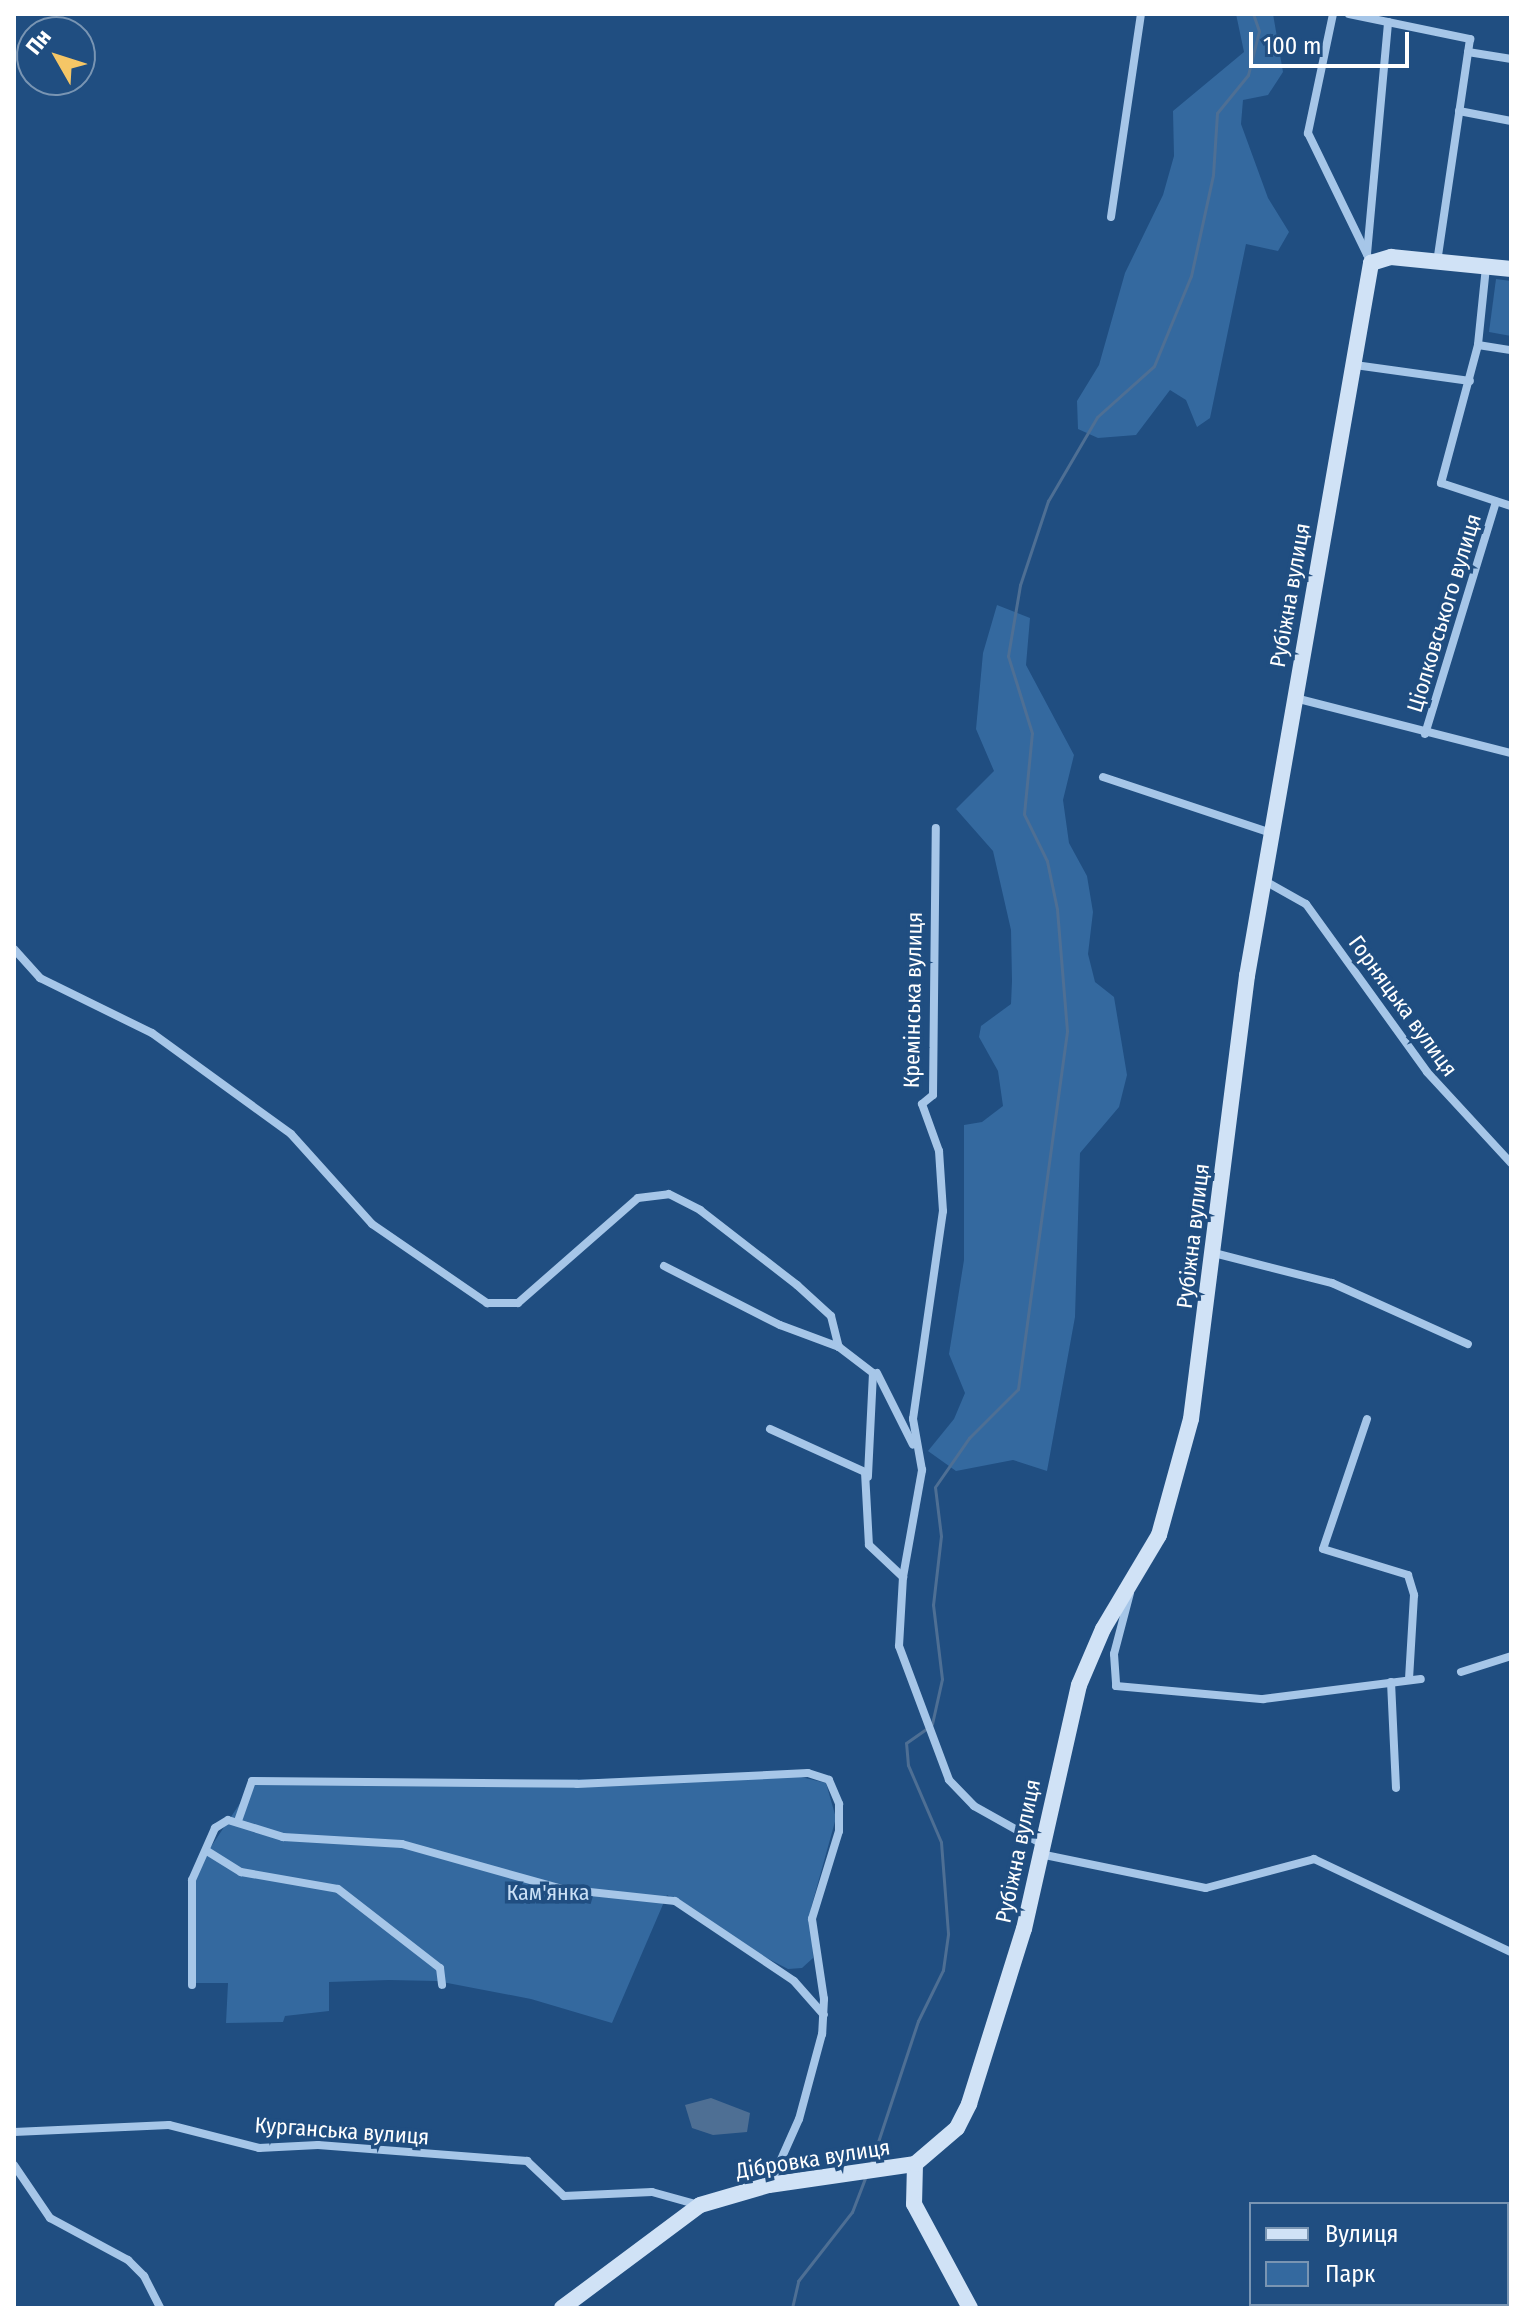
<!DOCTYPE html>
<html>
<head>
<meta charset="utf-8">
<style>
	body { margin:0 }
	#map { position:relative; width:1525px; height:2322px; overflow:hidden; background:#204e81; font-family:"Fira Sans Condensed",sans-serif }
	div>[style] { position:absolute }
	.green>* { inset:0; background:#34699f }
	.water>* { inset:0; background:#4e6f94; transform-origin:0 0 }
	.stream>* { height:3px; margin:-1.5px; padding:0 1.5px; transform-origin:1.5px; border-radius:1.5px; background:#4e6f94 }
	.street>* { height:8px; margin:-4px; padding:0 4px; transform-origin:4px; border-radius:4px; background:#a6c6e8 }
	.secondary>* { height:16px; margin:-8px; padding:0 8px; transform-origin:8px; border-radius:8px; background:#d0e2f6 }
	span { translate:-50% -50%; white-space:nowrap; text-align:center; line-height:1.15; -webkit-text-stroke:7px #204e81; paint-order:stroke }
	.street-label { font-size:22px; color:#fff }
	.park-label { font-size:22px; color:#cae0f6 }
	.frame { position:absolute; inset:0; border:16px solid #fff; pointer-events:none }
	.legend { position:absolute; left:1249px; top:2202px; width:260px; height:104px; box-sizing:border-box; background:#204e81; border:2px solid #7995b3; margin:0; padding:10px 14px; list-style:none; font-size:24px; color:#fff }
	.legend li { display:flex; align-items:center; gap:16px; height:40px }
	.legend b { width:40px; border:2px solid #7995b3 }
	.north { position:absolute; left:16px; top:16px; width:80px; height:80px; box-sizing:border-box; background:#204e81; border:2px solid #7995b3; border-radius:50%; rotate:309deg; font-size:22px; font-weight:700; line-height:32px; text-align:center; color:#fff }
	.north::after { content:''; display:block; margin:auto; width:28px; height:36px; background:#f5c666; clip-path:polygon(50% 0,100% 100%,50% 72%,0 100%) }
	.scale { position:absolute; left:1249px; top:32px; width:160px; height:36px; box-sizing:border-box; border:4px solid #fff; border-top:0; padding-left:10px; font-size:24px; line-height:28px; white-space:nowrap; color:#fff; -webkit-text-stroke:6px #204e81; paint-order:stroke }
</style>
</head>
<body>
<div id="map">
	<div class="green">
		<i style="clip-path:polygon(1236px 14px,1273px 14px,1283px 72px,1268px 95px,1243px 100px,1241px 124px,1268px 198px,1289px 232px,1278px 251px,1246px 244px,1210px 418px,1197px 427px,1186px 400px,1170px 390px,1136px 435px,1098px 438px,1078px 429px,1077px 401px,1099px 365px,1125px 273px,1163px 195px,1174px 156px,1173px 111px,1244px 52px)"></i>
		<i style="clip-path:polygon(1496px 279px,1511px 281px,1511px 336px,1489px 332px)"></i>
		<i style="clip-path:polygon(997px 605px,1030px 618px,1026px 665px,1074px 755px,1063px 800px,1069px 843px,1087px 876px,1093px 912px,1088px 954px,1095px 982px,1114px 997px,1127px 1075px,1119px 1107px,1080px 1153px,1075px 1317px,1047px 1471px,1013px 1460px,956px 1471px,928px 1451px,954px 1419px,965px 1393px,949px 1354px,964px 1260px,964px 1125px,982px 1122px,1003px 1106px,998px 1071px,979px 1037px,981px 1026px,1011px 1004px,1012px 981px,1011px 930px,993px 851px,956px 809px,994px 771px,976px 729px,983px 653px)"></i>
		<i style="clip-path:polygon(797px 1776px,826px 1783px,836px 1818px,811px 1908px,813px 1958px,802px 1968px,788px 1969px,759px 1954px,667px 1895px,612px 2023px,531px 1999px,437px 1981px,389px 1980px,329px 1982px,329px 2011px,285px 2016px,283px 2022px,226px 2023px,228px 1983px,195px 1983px,192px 1897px,198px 1866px,253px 1784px)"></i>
	</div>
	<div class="water">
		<i style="clip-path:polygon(711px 2098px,750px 2113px,747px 2132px,713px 2135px,692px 2128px,685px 2105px)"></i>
		<i style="left:1273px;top:2304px;width:158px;height:4px"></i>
	</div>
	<div class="stream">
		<i style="left:932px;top:1724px;width:46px;rotate:-77.5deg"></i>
		<i style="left:942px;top:1679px;width:75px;rotate:-96.9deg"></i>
		<i style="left:933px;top:1605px;width:69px;rotate:-83.4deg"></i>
		<i style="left:941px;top:1536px;width:49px;rotate:-97deg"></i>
		<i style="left:935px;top:1487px;width:60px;rotate:-55.2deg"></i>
		<i style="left:969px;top:1438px;width:69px;rotate:-45deg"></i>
		<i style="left:1018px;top:1389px;width:361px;rotate:-82.2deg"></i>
		<i style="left:1067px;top:1031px;width:122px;rotate:-94.7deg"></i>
		<i style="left:1057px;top:909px;width:49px;rotate:-101.8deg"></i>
		<i style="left:1047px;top:861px;width:52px;rotate:-116.1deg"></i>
		<i style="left:1024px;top:814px;width:81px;rotate:-84.4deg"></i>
		<i style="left:1032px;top:733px;width:81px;rotate:-107.3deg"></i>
		<i style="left:1008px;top:656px;width:72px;rotate:-80.4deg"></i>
		<i style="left:1020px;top:585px;width:89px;rotate:-71.6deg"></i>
		<i style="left:1048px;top:501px;width:97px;rotate:-59.7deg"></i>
		<i style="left:1097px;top:417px;width:76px;rotate:-41.8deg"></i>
		<i style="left:1154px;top:366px;width:97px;rotate:-67.7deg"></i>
		<i style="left:1191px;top:276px;width:103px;rotate:-77.7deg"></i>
		<i style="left:1213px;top:175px;width:62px;rotate:-86.3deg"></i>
		<i style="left:1217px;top:113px;width:49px;rotate:-50.8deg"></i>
		<i style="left:1248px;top:75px;width:45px;rotate:-76deg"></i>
		<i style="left:1259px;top:31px;width:18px;rotate:-109deg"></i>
		<i style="left:870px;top:2166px;width:153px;rotate:-71.7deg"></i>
		<i style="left:918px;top:2021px;width:57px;rotate:-63.9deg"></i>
		<i style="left:943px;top:1970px;width:37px;rotate:-82deg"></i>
		<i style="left:948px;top:1933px;width:91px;rotate:-94.4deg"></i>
		<i style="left:941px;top:1842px;width:84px;rotate:-113.2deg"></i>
		<i style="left:908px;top:1765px;width:22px;rotate:-95deg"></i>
		<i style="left:906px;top:1743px;width:24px;rotate:-35deg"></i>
		<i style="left:792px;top:2308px;width:28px;rotate:-77deg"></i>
		<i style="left:798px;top:2281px;width:88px;rotate:-52deg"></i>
		<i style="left:852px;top:2212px;width:39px;rotate:-69deg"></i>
	</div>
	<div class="street">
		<i style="left:1333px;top:14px;width:122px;rotate:101.9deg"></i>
		<i style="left:1308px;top:133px;width:144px;rotate:64.1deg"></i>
		<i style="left:1349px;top:14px;width:124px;rotate:11.7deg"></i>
		<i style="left:1470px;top:39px;width:225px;rotate:98.4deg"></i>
		<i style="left:1468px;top:52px;width:44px;rotate:9.2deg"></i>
		<i style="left:1459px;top:111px;width:53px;rotate:10.9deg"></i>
		<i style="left:1111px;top:217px;width:205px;rotate:-81.6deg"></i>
		<i style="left:1367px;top:254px;width:233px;rotate:-84.8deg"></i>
		<i style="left:1486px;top:267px;width:78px;rotate:95.9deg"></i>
		<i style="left:1478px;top:345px;width:143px;rotate:105deg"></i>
		<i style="left:1441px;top:483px;width:74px;rotate:18.2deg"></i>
		<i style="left:1478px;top:345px;width:33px;rotate:9deg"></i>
		<i style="left:1355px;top:365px;width:116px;rotate:7.9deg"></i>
		<i style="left:1295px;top:698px;width:223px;rotate:14.3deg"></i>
		<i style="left:1425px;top:734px;width:243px;rotate:-73deg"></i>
		<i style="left:1103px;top:777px;width:177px;rotate:18.4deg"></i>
		<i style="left:1263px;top:880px;width:49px;rotate:29.2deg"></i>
		<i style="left:1306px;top:904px;width:207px;rotate:54.2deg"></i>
		<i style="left:1427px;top:1072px;width:124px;rotate:47.3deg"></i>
		<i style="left:14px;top:949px;width:39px;rotate:48deg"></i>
		<i style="left:40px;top:978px;width:125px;rotate:26.2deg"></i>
		<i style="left:152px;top:1033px;width:172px;rotate:36deg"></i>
		<i style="left:291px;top:1134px;width:121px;rotate:48deg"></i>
		<i style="left:372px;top:1224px;width:140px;rotate:34.5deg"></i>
		<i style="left:487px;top:1303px;width:31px"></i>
		<i style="left:518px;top:1303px;width:159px;rotate:-41.2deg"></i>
		<i style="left:638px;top:1198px;width:31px;rotate:-7deg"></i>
		<i style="left:669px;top:1194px;width:35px;rotate:27deg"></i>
		<i style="left:700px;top:1210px;width:123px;rotate:37.7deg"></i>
		<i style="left:797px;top:1285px;width:46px;rotate:42.4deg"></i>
		<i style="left:831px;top:1316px;width:32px;rotate:76deg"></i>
		<i style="left:1214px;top:1253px;width:122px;rotate:14.3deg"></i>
		<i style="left:1332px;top:1283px;width:149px;rotate:24.2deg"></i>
		<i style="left:664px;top:1266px;width:130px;rotate:27deg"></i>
		<i style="left:780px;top:1325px;width:63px;rotate:20.4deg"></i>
		<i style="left:839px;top:1347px;width:43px;rotate:37.4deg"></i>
		<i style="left:873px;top:1373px;width:104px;rotate:92.8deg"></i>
		<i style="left:877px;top:1373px;width:80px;rotate:63.4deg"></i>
		<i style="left:1367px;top:1419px;width:137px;rotate:108.7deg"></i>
		<i style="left:1323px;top:1549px;width:89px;rotate:17deg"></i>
		<i style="left:1408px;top:1575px;width:21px;rotate:73deg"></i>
		<i style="left:1414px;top:1595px;width:85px;rotate:93.4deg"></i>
		<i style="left:770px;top:1429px;width:104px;rotate:24.4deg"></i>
		<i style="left:865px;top:1472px;width:73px;rotate:86.9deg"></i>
		<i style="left:869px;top:1545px;width:47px;rotate:43.3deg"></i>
		<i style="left:903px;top:1577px;width:69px;rotate:93.3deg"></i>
		<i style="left:899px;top:1646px;width:143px;rotate:69.5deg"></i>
		<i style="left:949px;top:1780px;width:36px;rotate:46deg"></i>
		<i style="left:974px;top:1806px;width:78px;rotate:29.2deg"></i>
		<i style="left:903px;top:1577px;width:109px;rotate:-79.9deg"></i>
		<i style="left:922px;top:1470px;width:52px;rotate:-100deg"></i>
		<i style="left:913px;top:1419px;width:210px;rotate:-81.8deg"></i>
		<i style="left:943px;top:1211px;width:60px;rotate:-93.8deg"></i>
		<i style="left:939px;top:1151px;width:50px;rotate:-109.9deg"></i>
		<i style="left:922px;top:1104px;width:14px;rotate:-39deg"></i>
		<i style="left:933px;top:1095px;width:267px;rotate:-89.4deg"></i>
		<i style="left:1130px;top:1593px;width:63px;rotate:104.7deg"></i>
		<i style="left:1114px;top:1654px;width:32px;rotate:86deg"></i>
		<i style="left:1116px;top:1686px;width:148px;rotate:5.1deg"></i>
		<i style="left:1263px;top:1699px;width:159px;rotate:-7.2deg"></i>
		<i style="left:1461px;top:1672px;width:52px;rotate:-17.7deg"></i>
		<i style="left:1391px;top:1682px;width:106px;rotate:87.3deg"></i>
		<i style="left:238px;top:1821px;width:42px;rotate:-70.7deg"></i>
		<i style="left:252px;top:1781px;width:325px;rotate:0.5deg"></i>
		<i style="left:577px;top:1784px;width:231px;rotate:-2.7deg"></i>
		<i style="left:808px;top:1773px;width:22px;rotate:18deg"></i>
		<i style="left:829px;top:1780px;width:26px;rotate:67deg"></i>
		<i style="left:839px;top:1804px;width:27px;rotate:90deg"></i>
		<i style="left:839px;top:1831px;width:92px;rotate:107.1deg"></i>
		<i style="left:812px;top:1919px;width:81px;rotate:81.5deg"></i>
		<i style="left:824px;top:1999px;width:35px;rotate:93deg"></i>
		<i style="left:822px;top:2034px;width:88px;rotate:105.1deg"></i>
		<i style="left:799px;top:2119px;width:71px;rotate:114deg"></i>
		<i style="left:207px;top:1851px;width:40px;rotate:32deg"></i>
		<i style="left:241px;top:1872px;width:98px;rotate:9.9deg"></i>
		<i style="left:338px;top:1889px;width:129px;rotate:37.8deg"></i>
		<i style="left:440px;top:1968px;width:17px;rotate:83deg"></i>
		<i style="left:1040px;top:1854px;width:169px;rotate:11.6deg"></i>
		<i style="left:1206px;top:1888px;width:112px;rotate:-15deg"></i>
		<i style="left:1314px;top:1859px;width:218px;rotate:25.3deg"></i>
		<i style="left:192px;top:1985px;width:105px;rotate:-90deg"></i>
		<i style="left:192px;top:1880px;width:57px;rotate:-66.1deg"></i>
		<i style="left:215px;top:1828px;width:15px;rotate:-32deg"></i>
		<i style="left:228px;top:1820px;width:58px;rotate:17.2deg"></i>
		<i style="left:283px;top:1837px;width:119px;rotate:3.4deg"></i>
		<i style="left:402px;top:1844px;width:166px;rotate:15.7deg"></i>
		<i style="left:562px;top:1889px;width:114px;rotate:6.1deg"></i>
		<i style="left:675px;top:1901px;width:143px;rotate:33.9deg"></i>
		<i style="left:794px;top:1981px;width:45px;rotate:48.6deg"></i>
		<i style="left:14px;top:2132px;width:155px;rotate:-2.6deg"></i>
		<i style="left:169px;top:2125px;width:93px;rotate:14.3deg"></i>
		<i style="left:259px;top:2148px;width:59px;rotate:-2.9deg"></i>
		<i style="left:318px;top:2145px;width:210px;rotate:4.4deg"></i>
		<i style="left:527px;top:2161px;width:51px;rotate:43.4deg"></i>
		<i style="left:564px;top:2196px;width:88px;rotate:-2.6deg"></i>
		<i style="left:652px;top:2192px;width:49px;rotate:15.5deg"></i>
		<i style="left:14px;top:2165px;width:64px;rotate:55.8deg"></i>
		<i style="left:50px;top:2218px;width:89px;rotate:28.3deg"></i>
		<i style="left:128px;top:2260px;width:23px;rotate:45deg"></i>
		<i style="left:144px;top:2276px;width:36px;rotate:63deg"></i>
	</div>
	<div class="secondary">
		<i style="left:915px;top:2164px;width:40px;rotate:91.4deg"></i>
		<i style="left:914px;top:2204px;width:118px;rotate:61.7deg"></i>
		<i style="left:562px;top:2308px;width:172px;rotate:-36.7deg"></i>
		<i style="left:700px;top:2205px;width:72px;rotate:-16.2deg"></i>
		<i style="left:769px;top:2185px;width:148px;rotate:-8.2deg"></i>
		<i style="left:915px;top:2164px;width:55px;rotate:-40.6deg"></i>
		<i style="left:957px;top:2128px;width:27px;rotate:-63deg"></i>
		<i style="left:969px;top:2104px;width:183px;rotate:-72.6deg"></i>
		<i style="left:1024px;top:1929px;width:250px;rotate:-77.3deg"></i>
		<i style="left:1079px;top:1685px;width:61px;rotate:-66.8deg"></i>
		<i style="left:1103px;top:1629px;width:109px;rotate:-59.2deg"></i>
		<i style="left:1159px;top:1535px;width:120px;rotate:-74.6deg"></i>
		<i style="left:1191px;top:1419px;width:447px;rotate:-82.8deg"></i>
		<i style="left:1247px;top:976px;width:724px;rotate:-80.13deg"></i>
		<i style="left:1371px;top:263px;width:21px;rotate:-17deg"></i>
		<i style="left:1391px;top:257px;width:121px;rotate:5.7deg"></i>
	</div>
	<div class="street-label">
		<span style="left:1290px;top:595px;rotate:-80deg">Рубіжна вулиця</span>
		<span style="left:1444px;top:613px;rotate:-73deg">Ціолковського вулиця</span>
		<span style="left:913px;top:1000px;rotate:-89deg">Кремінська вулиця</span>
		<span style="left:1403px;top:1006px;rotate:54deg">Горняцька вулиця</span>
		<span style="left:1193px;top:1236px;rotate:-83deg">Рубіжна вулиця</span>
		<span style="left:1018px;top:1851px;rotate:-78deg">Рубіжна вулиця</span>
		<span style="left:342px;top:2131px;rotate:4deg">Курганська вулиця</span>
		<span style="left:813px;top:2159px;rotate:-9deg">Дібровка вулиця</span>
	</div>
	<div class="park-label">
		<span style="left:548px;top:1893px">Кам'янка</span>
	</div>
	<div class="frame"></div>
	<ul class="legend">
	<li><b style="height:10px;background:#d0e2f6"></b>Вулиця</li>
	<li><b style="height:22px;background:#34699f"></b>Парк</li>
	</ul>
	<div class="north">Пн</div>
	<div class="scale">100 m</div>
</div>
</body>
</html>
